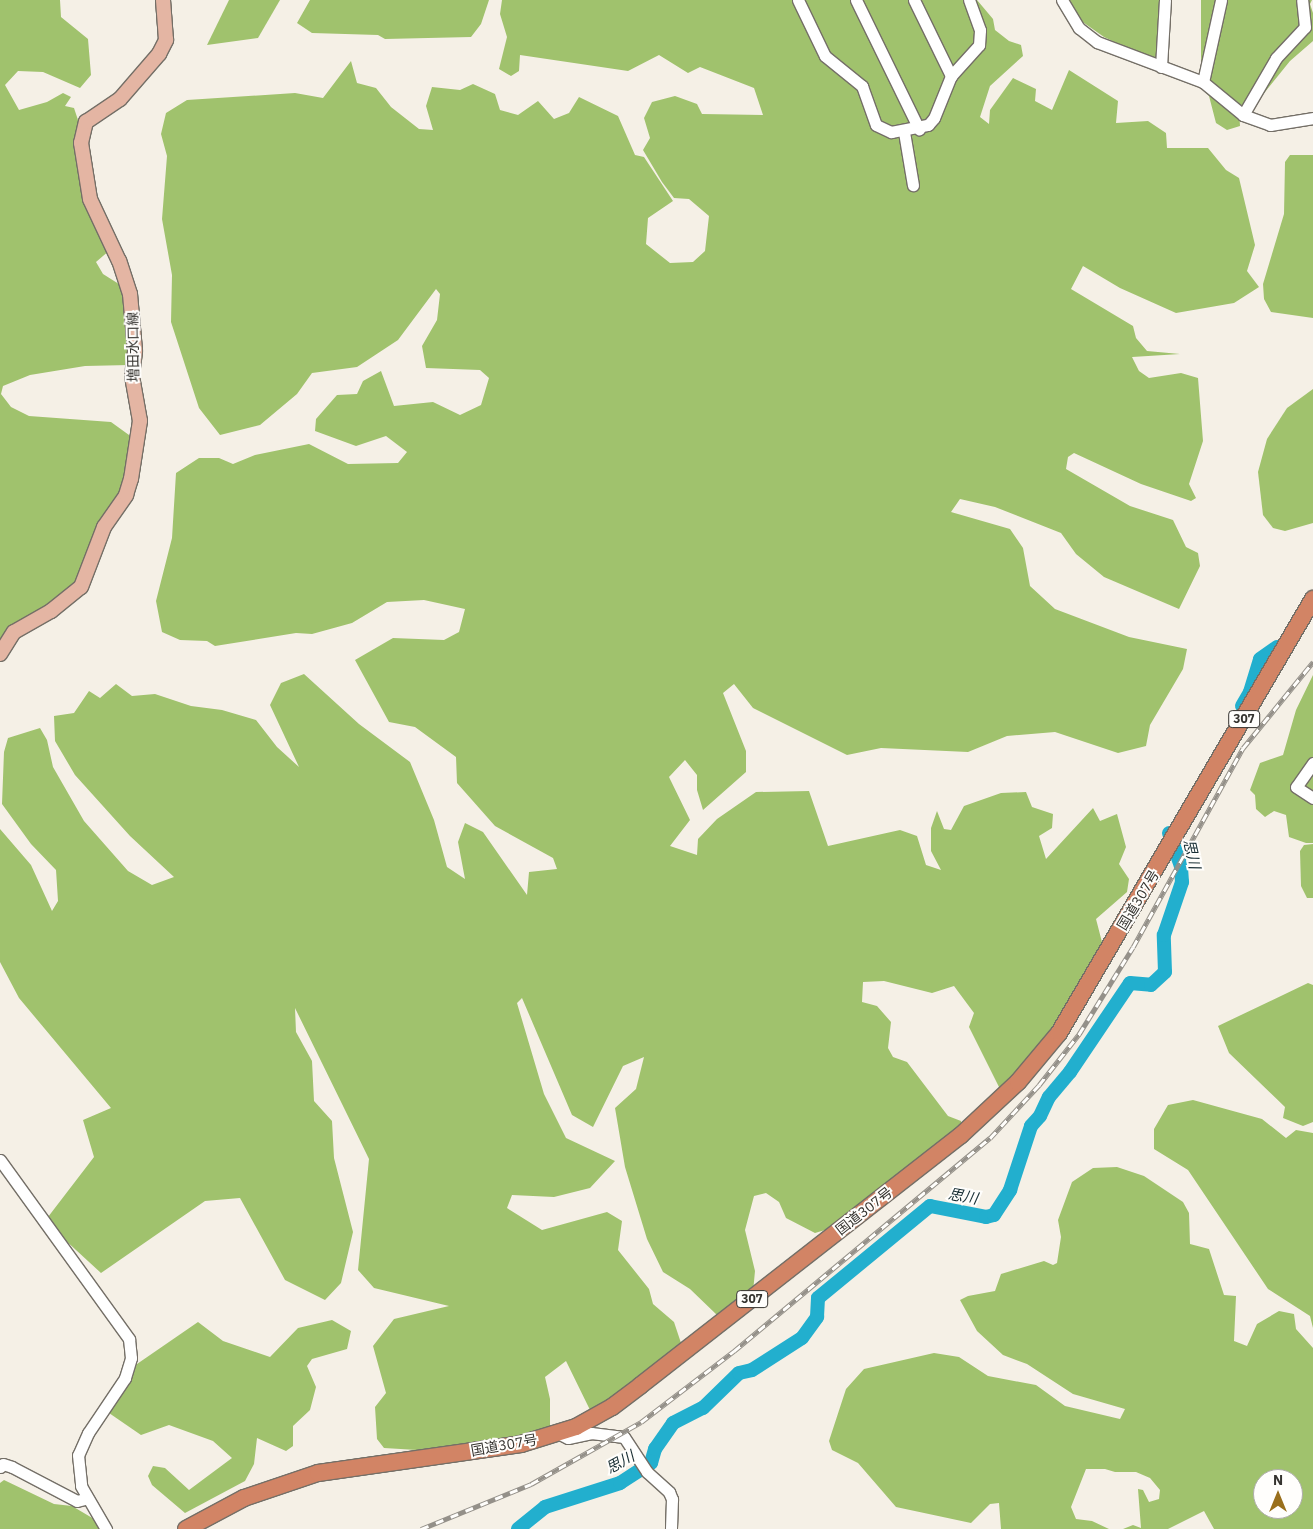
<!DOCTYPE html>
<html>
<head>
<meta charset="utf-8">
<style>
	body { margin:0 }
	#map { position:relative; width:1313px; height:1529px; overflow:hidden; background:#f5f0e6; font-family:"IBM Plex Sans","Noto Sans JP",sans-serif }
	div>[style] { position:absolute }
	.forest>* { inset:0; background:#a0c26d }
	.river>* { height:14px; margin:-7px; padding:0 7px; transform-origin:7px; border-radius:7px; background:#22afce }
	.roads { filter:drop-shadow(1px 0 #746f67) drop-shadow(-1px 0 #746f67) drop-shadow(0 1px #746f67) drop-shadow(0 -1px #746f67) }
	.minor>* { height:11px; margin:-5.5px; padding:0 5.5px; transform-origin:5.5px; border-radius:5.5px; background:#fff }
	.major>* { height:14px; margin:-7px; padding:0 7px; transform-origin:7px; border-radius:7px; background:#e4b5a3 }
	.highway>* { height:16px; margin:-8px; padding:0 8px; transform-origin:8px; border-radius:8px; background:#d28465 }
	.rail>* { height:4.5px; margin-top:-2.25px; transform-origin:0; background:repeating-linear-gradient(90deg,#fffefc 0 8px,#949089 0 16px); box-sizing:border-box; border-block:1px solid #949089 }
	span { translate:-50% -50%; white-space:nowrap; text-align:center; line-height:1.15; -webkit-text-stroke:4px #fffefc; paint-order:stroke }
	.shield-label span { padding:1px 4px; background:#fffefc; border:1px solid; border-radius:4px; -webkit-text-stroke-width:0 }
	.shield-label { font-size:12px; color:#35332f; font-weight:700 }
	.street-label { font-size:14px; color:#35332f }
	.water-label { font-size:15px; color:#182e34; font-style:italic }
	.north { position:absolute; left:1253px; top:1469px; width:50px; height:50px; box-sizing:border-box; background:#fffefc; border:1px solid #aeadaa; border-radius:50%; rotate:0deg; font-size:14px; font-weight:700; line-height:20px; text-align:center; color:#35332f }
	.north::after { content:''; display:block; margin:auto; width:18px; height:22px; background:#996f1c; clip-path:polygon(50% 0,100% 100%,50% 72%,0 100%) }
</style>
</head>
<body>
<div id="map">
	<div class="forest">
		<i style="clip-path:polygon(0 0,60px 0,61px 17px,88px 39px,91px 75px,80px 88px,43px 72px,18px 71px,5px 85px,19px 110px,47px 102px,63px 93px,71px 97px,65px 106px,74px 108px,80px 126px,79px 154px,110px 250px,96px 262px,103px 274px,122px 286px,130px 311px,129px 365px,85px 366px,30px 375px,3px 386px,1px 394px,11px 407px,29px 416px,111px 422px,129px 435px,135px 469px,81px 582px,0 643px)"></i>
		<i style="clip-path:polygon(229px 0,280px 0,258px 38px,207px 45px)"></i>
		<i style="clip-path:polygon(310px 0,489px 0,481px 24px,471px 37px,385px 39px,378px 35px,312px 33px,297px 23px)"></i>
		<i style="clip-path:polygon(502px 0,977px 0,993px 19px,995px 30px,1009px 41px,1021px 45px,1023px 56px,990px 86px,980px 117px,989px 124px,990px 110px,1013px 78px,1036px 89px,1035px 101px,1052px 110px,1069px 70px,1118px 101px,1116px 123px,1148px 121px,1166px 133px,1167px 148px,1208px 148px,1226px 170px,1239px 178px,1255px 245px,1247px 271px,1259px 287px,1234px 303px,1176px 313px,1120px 288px,1083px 266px,1071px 289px,1133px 326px,1136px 338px,1147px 351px,1180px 354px,1132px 357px,1139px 371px,1149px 378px,1181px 373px,1198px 378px,1203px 441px,1189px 484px,1196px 498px,1191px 501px,1141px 484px,1074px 453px,1068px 457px,1066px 469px,1130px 506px,1173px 520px,1186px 547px,1198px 553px,1200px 566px,1179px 609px,1104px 577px,1076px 554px,1061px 533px,995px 507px,960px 499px,951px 512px,1010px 529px,1023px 548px,1030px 586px,1055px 609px,1129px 637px,1187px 649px,1183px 669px,1150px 725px,1146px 746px,1118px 753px,1055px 732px,1007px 736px,968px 752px,881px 748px,847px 755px,753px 708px,734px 684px,723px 693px,746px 751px,746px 772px,703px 810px,697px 790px,697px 775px,685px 760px,669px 777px,690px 820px,670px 846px,697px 855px,698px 839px,717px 819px,756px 792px,809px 791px,828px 846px,900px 830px,917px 836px,926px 865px,941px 870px,931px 851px,931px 828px,937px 811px,944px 829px,951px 830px,964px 806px,1001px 793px,1026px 792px,1032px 807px,1053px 814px,1052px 828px,1039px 836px,1046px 859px,1093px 808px,1100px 821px,1117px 814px,1126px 847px,1119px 864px,1129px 879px,1127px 892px,1096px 919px,1103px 946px,1043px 1045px,1001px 1091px,969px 1027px,974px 1013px,954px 986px,932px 993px,884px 981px,863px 982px,862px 1002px,877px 1006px,891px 1022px,888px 1048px,893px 1057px,907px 1062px,948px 1116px,961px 1121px,961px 1130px,835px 1227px,815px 1233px,786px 1218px,779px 1202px,766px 1193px,754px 1196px,745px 1230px,755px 1271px,753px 1292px,717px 1315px,690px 1289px,663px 1272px,647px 1239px,625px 1167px,615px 1108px,636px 1089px,644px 1057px,623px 1066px,593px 1127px,572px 1115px,522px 998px,517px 1003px,544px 1094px,566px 1138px,615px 1161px,590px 1188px,554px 1197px,512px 1195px,507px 1208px,542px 1230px,607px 1212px,622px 1221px,618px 1250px,649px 1289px,653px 1304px,674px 1322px,682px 1346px,627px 1391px,591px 1412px,566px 1361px,545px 1377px,550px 1399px,550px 1429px,514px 1438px,417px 1450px,384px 1448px,377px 1439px,375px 1407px,386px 1393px,373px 1346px,394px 1319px,449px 1306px,374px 1288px,358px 1270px,369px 1159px,295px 1008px,296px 1032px,312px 1061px,314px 1101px,332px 1121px,334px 1158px,353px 1232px,341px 1283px,325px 1300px,285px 1280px,240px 1198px,205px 1201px,101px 1273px,64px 1239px,48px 1217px,94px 1157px,83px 1120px,111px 1108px,19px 998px,0 962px,0 829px,31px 865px,52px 911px,58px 901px,56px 870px,31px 844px,2px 804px,4px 752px,8px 738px,40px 728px,47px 740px,53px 767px,84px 821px,128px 871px,152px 885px,174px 877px,130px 836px,75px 775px,55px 741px,54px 716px,74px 713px,89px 691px,100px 698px,116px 684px,132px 696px,155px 694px,191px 706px,222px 710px,256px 720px,277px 747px,299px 767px,270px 705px,281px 683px,304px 674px,359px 724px,410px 762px,434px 820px,447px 867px,465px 879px,458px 842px,465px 823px,483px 832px,527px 895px,529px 872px,557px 869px,553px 858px,495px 826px,457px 783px,456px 757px,415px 727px,389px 722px,355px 660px,393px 638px,444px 640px,459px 632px,465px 609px,424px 600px,387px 602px,352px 623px,312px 634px,296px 633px,215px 646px,207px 641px,180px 640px,162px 632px,156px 601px,172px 538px,176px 473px,199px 458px,219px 458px,233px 464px,255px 455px,309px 444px,348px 464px,398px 463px,407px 452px,386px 436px,356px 446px,315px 431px,316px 419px,337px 395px,357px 394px,363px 381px,381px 371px,394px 406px,433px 402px,460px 415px,481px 405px,489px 378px,480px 370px,426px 368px,422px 346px,437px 320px,440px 294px,436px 289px,398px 340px,357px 367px,312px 373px,297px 394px,260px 425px,220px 435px,199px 408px,171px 322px,172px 275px,162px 219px,167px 156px,161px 134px,166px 113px,187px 100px,295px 93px,323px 98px,351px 61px,357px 83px,376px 88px,391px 107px,419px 129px,433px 130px,426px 106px,432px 87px,460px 90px,473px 84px,495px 94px,500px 110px,518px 115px,538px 101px,554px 119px,569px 113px,579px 97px,618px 116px,635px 155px,644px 157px,673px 201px,648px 218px,646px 244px,670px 263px,693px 262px,705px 251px,709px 216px,689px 199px,674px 198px,662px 182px,643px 150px,650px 138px,644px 118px,652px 102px,675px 96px,697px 104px,702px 114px,763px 115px,754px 88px,700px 67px,688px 73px,659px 55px,628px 71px,520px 55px,519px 71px,511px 76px,499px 69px,507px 37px,500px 14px)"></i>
		<i style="clip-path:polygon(1066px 0,1166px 0,1163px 62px,1150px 59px,1104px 37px,1077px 18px)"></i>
		<i style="clip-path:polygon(1201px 0,1312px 0,1310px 4px,1313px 13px,1313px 41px,1290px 61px,1261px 97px,1239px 110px,1240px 126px,1227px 130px,1216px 123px,1209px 96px,1201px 88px)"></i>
		<i style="clip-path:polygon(1290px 155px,1313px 155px,1313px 318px,1271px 312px,1264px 299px,1263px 284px,1284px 214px,1285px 162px)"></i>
		<i style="clip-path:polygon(1313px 389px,1313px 523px,1285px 531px,1273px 528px,1263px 515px,1258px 472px,1267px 439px,1287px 408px)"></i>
		<i style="clip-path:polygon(1313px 675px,1313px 843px,1306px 843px,1289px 837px,1286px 815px,1274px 811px,1265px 817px,1256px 809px,1255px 795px,1250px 790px,1260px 763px,1283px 755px,1296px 710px)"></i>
		<i style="clip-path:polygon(1313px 844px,1313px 898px,1307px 898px,1301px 886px,1300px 851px,1304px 845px)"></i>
		<i style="clip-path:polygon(1308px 983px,1313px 985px,1313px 1122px,1303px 1126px,1283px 1118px,1285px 1107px,1229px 1053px,1218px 1026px)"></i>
		<i style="clip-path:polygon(1193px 1100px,1262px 1119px,1286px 1138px,1296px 1130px,1313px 1133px,1313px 1328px,1310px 1316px,1268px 1289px,1188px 1170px,1154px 1149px,1154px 1129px,1168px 1105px)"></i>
		<i style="clip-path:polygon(evenodd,1117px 1167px,1144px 1176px,1183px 1202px,1189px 1213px,1190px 1244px,1209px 1249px,1224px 1295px,1236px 1296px,1234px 1341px,1247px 1346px,1257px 1324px,1279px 1311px,1294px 1314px,1296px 1329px,1313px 1348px,1313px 1529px,1214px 1529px,1204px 1511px,1168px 1529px,1123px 1529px,1133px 1525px,1141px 1528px,1138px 1489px,1143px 1490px,1149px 1502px,1159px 1499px,1160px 1490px,1150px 1478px,1136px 1472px,1115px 1472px,1105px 1469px,1086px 1469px,1071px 1507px,1076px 1519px,1092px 1521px,1109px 1529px,1001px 1529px,999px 1503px,990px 1504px,971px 1523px,896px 1507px,858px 1463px,832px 1450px,829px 1441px,846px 1389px,864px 1369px,934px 1353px,959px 1357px,988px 1376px,1036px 1385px,1065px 1406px,1120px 1419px,1125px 1409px,1073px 1394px,1027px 1364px,1003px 1355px,977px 1331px,960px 1300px,968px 1296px,995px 1291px,1001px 1274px,1044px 1261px,1053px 1265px,1057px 1263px,1061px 1237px,1058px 1220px,1072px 1182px,1093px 1168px,1117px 1167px,1263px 1479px,1293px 1479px,1293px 1509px,1263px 1509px,1263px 1479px)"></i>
		<i style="clip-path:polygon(332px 1320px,351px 1331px,347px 1349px,312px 1359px,307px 1366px,316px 1387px,310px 1410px,293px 1426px,293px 1446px,286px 1451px,257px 1438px,254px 1464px,245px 1481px,185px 1513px,152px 1485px,148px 1476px,153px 1466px,165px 1468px,189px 1490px,232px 1458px,213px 1441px,169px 1425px,141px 1435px,109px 1413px,137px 1364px,198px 1322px,223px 1341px,270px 1357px,298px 1328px)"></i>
		<i style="clip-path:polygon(4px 1480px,54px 1504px,72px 1506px,94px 1519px,99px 1529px,0 1529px,0 1483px)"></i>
	</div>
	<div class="river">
		<i style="left:1242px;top:706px;width:16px;rotate:-60deg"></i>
		<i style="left:1250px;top:692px;width:34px;rotate:-73deg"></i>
		<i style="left:1260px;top:659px;width:21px;rotate:-35deg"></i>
		<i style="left:518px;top:1529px;width:35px;rotate:-39deg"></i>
		<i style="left:545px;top:1507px;width:79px;rotate:-17.7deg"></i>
		<i style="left:620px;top:1483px;width:37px;rotate:-33deg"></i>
		<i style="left:651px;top:1463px;width:15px;rotate:-74deg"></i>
		<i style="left:655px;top:1449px;width:32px;rotate:-55deg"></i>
		<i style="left:673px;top:1423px;width:34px;rotate:-27deg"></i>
		<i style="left:703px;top:1408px;width:50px;rotate:-44.2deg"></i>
		<i style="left:739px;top:1373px;width:13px;rotate:-13deg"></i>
		<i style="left:752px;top:1370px;width:59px;rotate:-32.6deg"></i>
		<i style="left:802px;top:1338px;width:26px;rotate:-54deg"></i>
		<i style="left:817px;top:1317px;width:19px;rotate:-87deg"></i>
		<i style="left:818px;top:1298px;width:145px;rotate:-39.4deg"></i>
		<i style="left:930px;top:1206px;width:57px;rotate:11.1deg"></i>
		<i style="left:986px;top:1217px;width:8px;rotate:-14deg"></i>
		<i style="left:994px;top:1215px;width:30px;rotate:-57deg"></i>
		<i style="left:1010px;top:1190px;width:67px;rotate:-71.8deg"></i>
		<i style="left:1031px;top:1126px;width:13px;rotate:-48deg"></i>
		<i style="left:1040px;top:1116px;width:21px;rotate:-65deg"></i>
		<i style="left:1049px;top:1097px;width:33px;rotate:-50deg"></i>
		<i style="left:1070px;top:1072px;width:107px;rotate:-56deg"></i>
		<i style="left:1130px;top:983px;width:21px;rotate:5deg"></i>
		<i style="left:1151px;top:985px;width:19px;rotate:-43deg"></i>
		<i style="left:1165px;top:972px;width:37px;rotate:-92deg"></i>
		<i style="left:1164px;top:935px;width:56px;rotate:-71.2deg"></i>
		<i style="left:1182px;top:882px;width:16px;rotate:-94deg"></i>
		<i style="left:1181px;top:866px;width:35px;rotate:-110deg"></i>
	</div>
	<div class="roads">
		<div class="minor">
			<i style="left:798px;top:0;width:62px;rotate:64.3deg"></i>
			<i style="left:825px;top:56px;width:48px;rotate:39deg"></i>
			<i style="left:862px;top:86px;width:41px;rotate:70.3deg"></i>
			<i style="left:876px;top:125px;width:17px;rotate:25deg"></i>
			<i style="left:891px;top:132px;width:38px;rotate:-11deg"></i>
			<i style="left:928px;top:125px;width:9px;rotate:-49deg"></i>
			<i style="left:934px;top:118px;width:45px;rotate:-68deg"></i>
			<i style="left:951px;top:76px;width:42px;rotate:-47.9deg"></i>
			<i style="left:979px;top:45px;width:15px;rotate:-86deg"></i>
			<i style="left:980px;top:30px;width:32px;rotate:-110deg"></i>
			<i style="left:856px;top:0;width:144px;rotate:64deg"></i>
			<i style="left:914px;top:0;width:85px;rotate:64deg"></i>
			<i style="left:1062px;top:0;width:33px;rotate:59deg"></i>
			<i style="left:1079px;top:28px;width:23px;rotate:38deg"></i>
			<i style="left:1097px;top:42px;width:113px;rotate:20.7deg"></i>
			<i style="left:1203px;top:82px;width:52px;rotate:39.5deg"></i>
			<i style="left:1243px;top:115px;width:29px;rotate:20deg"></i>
			<i style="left:1270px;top:125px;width:44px;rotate:-9.2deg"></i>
			<i style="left:1161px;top:67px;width:67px;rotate:-86.6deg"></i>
			<i style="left:1203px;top:82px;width:84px;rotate:-77.6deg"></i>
			<i style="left:1243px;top:115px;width:66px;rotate:-59.9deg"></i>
			<i style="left:1276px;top:58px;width:42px;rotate:-46.9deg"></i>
			<i style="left:1305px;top:27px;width:27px;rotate:-96deg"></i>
			<i style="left:904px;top:132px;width:54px;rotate:80.4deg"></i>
			<i style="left:1313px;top:763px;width:29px;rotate:125deg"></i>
			<i style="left:1296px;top:787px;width:20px;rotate:33deg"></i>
			<i style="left:0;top:1160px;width:221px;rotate:54.2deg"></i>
			<i style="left:129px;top:1339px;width:19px;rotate:84deg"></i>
			<i style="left:131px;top:1358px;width:21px;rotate:107deg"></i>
			<i style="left:125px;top:1378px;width:66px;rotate:123.9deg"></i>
			<i style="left:88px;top:1433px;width:24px;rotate:114deg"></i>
			<i style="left:78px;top:1455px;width:31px;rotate:84deg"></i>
			<i style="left:81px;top:1486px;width:50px;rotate:59.8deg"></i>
			<i style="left:558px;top:1433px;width:11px;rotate:27deg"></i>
			<i style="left:568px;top:1438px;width:24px;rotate:-12deg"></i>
			<i style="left:591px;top:1433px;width:33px;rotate:7deg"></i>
			<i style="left:624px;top:1437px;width:42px;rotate:56.7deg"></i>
			<i style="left:647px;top:1472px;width:30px;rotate:42deg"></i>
			<i style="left:669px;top:1492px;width:8px;rotate:67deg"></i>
			<i style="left:672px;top:1499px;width:30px;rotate:92deg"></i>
			<i style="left:0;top:1467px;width:4px;rotate:-45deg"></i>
			<i style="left:3px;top:1464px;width:9px;rotate:18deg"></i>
			<i style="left:12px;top:1467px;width:73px;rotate:27.6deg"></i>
			<i style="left:77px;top:1501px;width:11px;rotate:-15deg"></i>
		</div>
		<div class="major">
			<i style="left:0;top:654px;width:26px;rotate:-58deg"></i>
			<i style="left:14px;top:632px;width:43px;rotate:-29.6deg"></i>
			<i style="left:51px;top:611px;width:38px;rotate:-39deg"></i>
			<i style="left:81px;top:587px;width:64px;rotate:-69deg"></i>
			<i style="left:104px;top:527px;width:39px;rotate:-55deg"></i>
			<i style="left:126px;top:495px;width:17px;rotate:-73deg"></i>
			<i style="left:131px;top:479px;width:59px;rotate:-81.2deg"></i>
			<i style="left:140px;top:421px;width:46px;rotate:-100.1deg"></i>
			<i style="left:132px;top:376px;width:26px;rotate:-83deg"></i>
			<i style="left:135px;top:350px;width:56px;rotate:-95.1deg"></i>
			<i style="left:130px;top:294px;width:35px;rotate:-108deg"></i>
			<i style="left:119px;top:261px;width:68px;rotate:-115.1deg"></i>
			<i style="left:90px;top:199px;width:57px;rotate:-99.1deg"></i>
			<i style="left:81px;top:143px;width:22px;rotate:-77deg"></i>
			<i style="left:86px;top:122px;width:41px;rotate:-34.1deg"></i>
			<i style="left:120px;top:99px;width:60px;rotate:-49.1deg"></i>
			<i style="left:159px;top:54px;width:16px;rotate:-63deg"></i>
			<i style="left:166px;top:40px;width:40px;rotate:-94.3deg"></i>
		</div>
		<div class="highway">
			<i style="left:186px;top:1529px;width:66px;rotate:-28.1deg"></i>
			<i style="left:244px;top:1498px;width:78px;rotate:-18.7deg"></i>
			<i style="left:318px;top:1473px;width:205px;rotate:-8.1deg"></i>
			<i style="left:521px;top:1444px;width:58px;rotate:-17.2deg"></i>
			<i style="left:576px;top:1427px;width:41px;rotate:-29.1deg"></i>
			<i style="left:612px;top:1407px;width:36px;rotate:-37deg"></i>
			<i style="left:641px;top:1385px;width:405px;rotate:-38deg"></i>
			<i style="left:960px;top:1136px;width:79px;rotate:-43deg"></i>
			<i style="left:1018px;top:1082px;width:64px;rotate:-50.1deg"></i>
			<i style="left:1059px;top:1033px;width:503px;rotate:-59.66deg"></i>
		</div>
	</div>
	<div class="rail">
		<i style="left:421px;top:1529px;width:119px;rotate:-22.2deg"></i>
		<i style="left:531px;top:1484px;width:126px;rotate:-29.4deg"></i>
		<i style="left:641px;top:1422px;width:117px;rotate:-37.4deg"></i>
		<i style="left:734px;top:1351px;width:333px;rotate:-39.8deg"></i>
		<i style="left:990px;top:1138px;width:72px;rotate:-47.2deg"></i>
		<i style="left:1039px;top:1085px;width:65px;rotate:-51.9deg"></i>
		<i style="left:1079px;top:1034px;width:102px;rotate:-58.2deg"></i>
		<i style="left:1133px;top:947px;width:227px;rotate:-61.1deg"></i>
		<i style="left:1243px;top:748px;width:111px;rotate:-50.9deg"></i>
	</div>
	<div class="shield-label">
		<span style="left:1244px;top:719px">307</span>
		<span style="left:752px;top:1299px">307</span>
	</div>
	<div class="street-label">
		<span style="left:133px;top:347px;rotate:-91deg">増田水口線</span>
		<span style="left:1138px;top:900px;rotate:-59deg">国道307号</span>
		<span style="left:864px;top:1211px;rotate:-38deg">国道307号</span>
		<span style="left:504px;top:1445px;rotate:-10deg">国道307号</span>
	</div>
	<div class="water-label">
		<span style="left:1192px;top:854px;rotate:77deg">思川</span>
		<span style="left:963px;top:1196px;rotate:10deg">思川</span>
		<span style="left:620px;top:1462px;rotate:-29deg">思川</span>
	</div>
	<div class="north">N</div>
</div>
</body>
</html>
